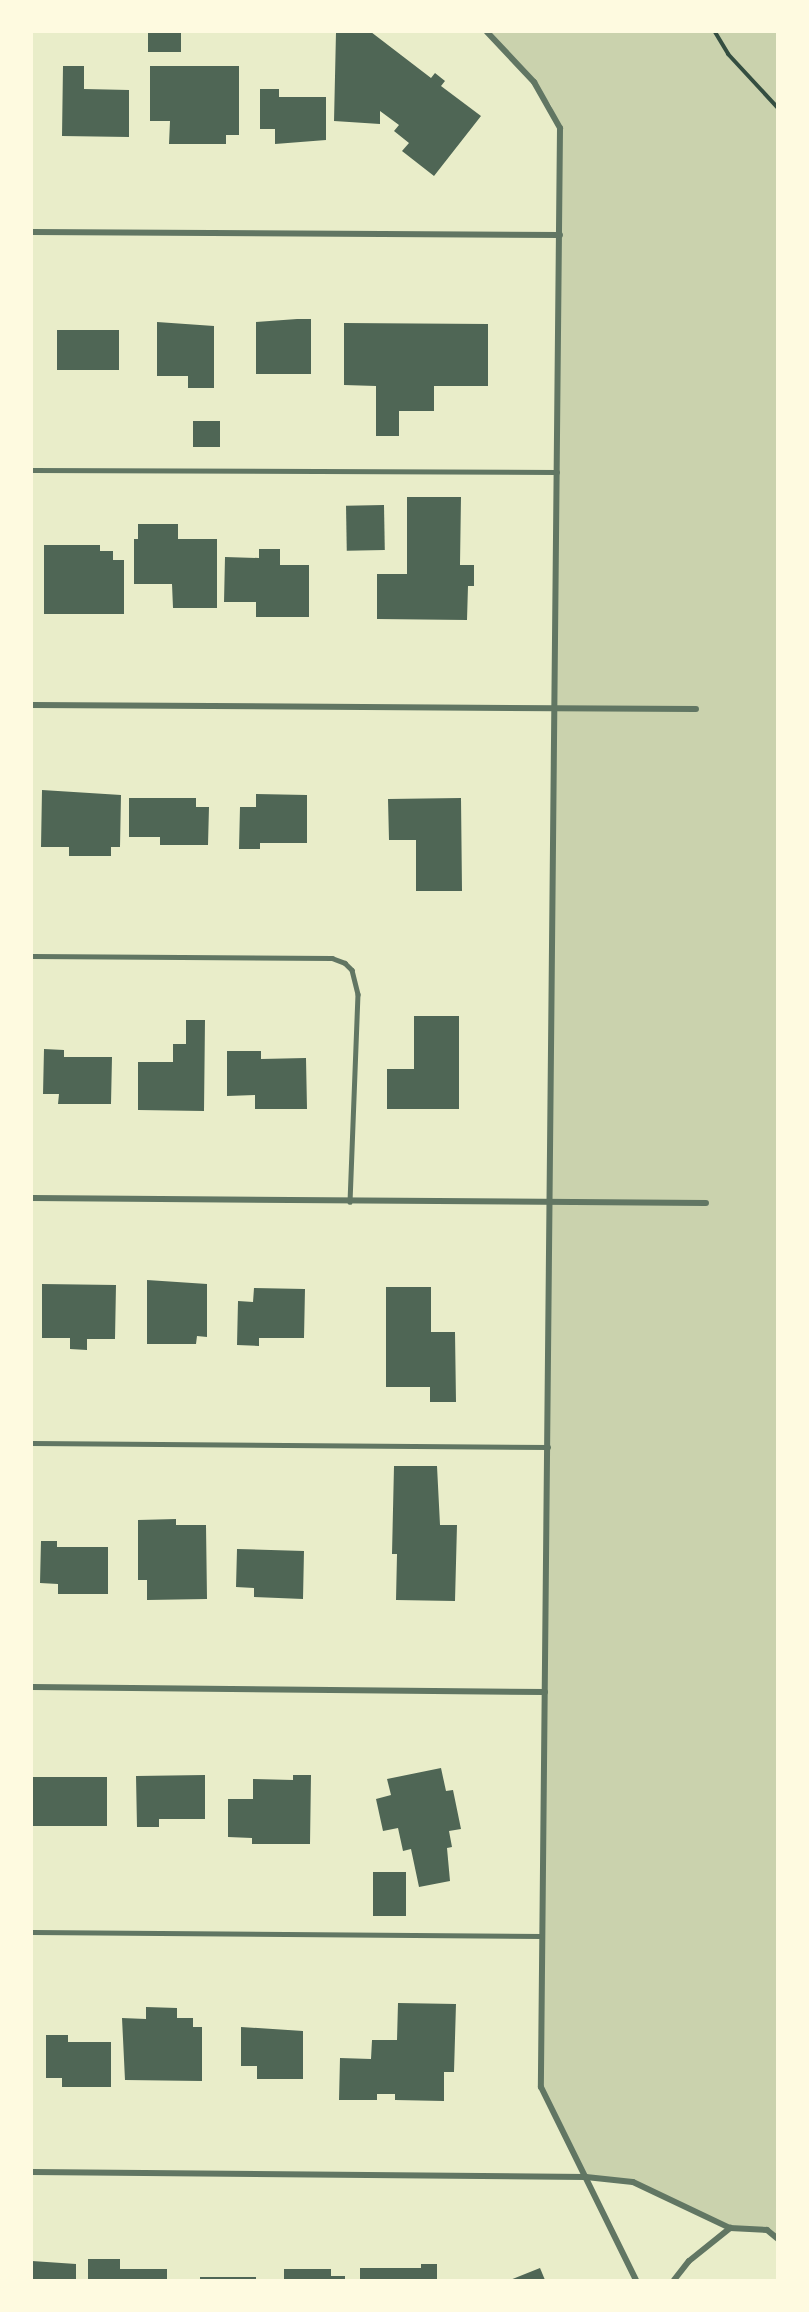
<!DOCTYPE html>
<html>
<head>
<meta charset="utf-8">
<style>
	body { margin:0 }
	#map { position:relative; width:809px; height:2312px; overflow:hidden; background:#e9edc9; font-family:"Archivo Narrow",sans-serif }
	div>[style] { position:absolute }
	.green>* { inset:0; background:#cad2ad }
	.building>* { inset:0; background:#4f6655; transform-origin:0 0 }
	.path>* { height:4px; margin:-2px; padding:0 2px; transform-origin:2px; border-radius:2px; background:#344e41 }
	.service>* { height:4.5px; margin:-2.25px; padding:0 2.25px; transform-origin:2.25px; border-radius:2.25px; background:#617663 }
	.minor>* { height:6px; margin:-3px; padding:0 3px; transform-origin:3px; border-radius:3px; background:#617663 }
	span { translate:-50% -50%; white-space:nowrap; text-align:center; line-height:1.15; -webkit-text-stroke:5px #fefae0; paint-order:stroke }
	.frame { position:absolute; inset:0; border:33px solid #fefae0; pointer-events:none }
</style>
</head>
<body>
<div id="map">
	<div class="green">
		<i style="clip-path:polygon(487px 32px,777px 32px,777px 2239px,767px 2230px,730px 2228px,633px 2182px,586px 2177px,541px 2087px,560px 128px,551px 105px,534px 82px)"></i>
	</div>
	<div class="building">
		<i style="left:148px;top:32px;width:33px;height:20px"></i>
		<i style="clip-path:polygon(336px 32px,371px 32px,431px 78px,435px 73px,445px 81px,441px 86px,481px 116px,434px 176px,402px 151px,409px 143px,394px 131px,399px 125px,380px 111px,380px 124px,334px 121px)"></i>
		<i style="clip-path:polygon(63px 66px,84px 66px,84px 89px,129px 90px,129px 137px,62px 136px)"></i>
		<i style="clip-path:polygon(150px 66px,239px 66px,239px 135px,226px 135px,226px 144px,169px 144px,170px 121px,150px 121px)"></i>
		<i style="clip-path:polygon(260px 89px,279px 89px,279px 97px,326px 97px,326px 140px,275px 144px,275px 129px,260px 129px)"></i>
		<i style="clip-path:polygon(297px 319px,311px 319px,311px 374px,256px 374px,256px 322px)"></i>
		<i style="clip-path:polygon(157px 322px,214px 326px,214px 388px,188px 388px,188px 376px,157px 376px)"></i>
		<i style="clip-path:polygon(344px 323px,488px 324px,488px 386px,434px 386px,434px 411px,399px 411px,399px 436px,376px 436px,376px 386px,344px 385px)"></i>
		<i style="left:57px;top:330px;width:62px;height:40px"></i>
		<i style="left:193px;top:421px;width:27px;height:26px"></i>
		<i style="clip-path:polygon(407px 497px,461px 497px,460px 565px,474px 565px,474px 586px,468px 586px,467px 620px,377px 619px,377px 574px,407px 574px)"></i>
		<i style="left:384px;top:505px;width:45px;height:38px;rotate:89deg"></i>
		<i style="clip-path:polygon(138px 524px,178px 524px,178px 539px,217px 539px,217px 608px,173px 608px,172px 584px,134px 584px,134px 539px,138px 539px)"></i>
		<i style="clip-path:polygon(44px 545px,100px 545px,100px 551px,113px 551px,113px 560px,124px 560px,124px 614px,44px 614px)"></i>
		<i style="clip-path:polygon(259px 549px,280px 549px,280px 565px,309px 565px,309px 617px,256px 617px,256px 602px,224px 602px,225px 557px,259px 558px)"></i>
		<i style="clip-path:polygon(42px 790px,121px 795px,120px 847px,111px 847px,111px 856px,69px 856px,69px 847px,41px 847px)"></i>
		<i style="clip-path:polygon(256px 794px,307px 795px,307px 843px,260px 843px,260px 849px,239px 849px,240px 807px,256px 807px)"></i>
		<i style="clip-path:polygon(129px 798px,196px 798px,196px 807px,209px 807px,208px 845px,160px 845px,160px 837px,129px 837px)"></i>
		<i style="clip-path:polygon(461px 798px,462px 891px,416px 891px,416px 840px,389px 840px,388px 799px)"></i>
		<i style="clip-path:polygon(414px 1016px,459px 1016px,459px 1109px,387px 1109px,387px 1069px,414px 1069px)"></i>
		<i style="clip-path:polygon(186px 1020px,205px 1020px,204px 1111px,138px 1110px,138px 1062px,173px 1062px,173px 1044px,186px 1044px)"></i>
		<i style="clip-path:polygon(44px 1049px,64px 1050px,64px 1057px,112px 1057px,111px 1104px,58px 1104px,59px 1094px,43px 1094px)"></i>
		<i style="clip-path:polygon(227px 1051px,261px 1051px,261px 1059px,306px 1058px,307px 1109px,255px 1109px,255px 1095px,227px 1096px)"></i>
		<i style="clip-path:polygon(147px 1280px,207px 1284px,207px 1337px,197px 1336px,196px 1344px,147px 1344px)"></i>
		<i style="clip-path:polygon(42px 1284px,116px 1285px,115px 1339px,87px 1339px,87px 1350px,70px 1349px,70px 1338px,42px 1338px)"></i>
		<i style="clip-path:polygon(386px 1287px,431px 1287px,431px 1332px,455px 1332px,456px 1402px,430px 1402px,430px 1387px,386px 1387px)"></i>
		<i style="clip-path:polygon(254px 1288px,305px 1289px,304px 1338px,259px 1338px,259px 1346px,237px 1345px,238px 1301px,253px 1302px)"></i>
		<i style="clip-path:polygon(394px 1466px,437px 1466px,440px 1525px,457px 1525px,455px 1601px,396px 1600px,397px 1554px,392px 1554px)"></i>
		<i style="clip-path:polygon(176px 1519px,176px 1525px,206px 1525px,207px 1599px,147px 1600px,147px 1580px,138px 1580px,138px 1520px)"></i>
		<i style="clip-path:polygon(41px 1541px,57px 1541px,57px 1547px,108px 1547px,108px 1594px,58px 1594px,58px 1584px,40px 1583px)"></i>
		<i style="clip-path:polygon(237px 1549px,304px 1551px,303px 1599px,254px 1597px,254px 1588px,236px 1587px)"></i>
		<i style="clip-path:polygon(441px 1768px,446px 1791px,453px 1790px,461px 1829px,449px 1831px,452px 1847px,447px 1848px,450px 1881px,419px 1887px,411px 1849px,403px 1851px,398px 1828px,383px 1831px,376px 1799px,391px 1795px,387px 1779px)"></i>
		<i style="clip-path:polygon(205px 1775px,205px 1819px,159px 1819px,159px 1827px,137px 1827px,136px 1776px)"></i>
		<i style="clip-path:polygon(293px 1775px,311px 1775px,310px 1844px,252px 1844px,252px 1838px,228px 1837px,228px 1799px,253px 1799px,253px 1779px,293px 1780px)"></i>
		<i style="left:33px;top:1777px;width:74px;height:49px"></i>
		<i style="left:373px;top:1872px;width:33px;height:44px"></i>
		<i style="clip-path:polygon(398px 2003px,456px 2004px,454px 2072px,444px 2072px,444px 2101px,395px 2100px,395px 2094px,377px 2094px,377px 2100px,339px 2100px,340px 2058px,371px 2059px,372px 2040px,397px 2040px)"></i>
		<i style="clip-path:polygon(146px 2007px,177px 2008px,177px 2018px,193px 2018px,193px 2027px,202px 2027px,202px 2081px,125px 2080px,122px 2018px,146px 2019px)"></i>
		<i style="clip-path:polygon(241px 2027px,303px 2031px,303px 2079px,257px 2079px,257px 2066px,241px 2066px)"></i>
		<i style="clip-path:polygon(46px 2035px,68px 2035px,68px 2042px,111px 2042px,111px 2087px,62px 2087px,62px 2078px,46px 2078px)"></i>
		<i style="clip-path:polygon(88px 2259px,120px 2259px,120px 2269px,167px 2269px,167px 2280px,88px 2280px)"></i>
		<i style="clip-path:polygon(32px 2261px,76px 2264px,76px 2280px,32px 2280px)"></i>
		<i style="clip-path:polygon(421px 2264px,437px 2264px,437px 2280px,360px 2280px,360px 2268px,421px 2268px)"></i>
		<i style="clip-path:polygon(540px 2268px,545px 2280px,510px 2280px)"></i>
		<i style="clip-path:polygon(284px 2269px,331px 2269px,331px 2276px,345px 2276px,345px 2280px,284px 2280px)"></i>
		<i style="left:200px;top:2277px;width:56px;height:3px"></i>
	</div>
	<div class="path">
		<i style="left:715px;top:32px;width:26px;rotate:59deg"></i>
		<i style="left:728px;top:54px;width:74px;rotate:47.2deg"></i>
	</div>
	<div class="service">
		<i style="left:32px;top:470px;width:525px;rotate:0.22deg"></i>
		<i style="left:32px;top:956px;width:300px;rotate:0.4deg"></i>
		<i style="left:332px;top:958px;width:14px;rotate:21deg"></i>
		<i style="left:345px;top:963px;width:10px;rotate:45deg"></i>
		<i style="left:352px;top:970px;width:25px;rotate:76deg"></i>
		<i style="left:358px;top:994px;width:208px;rotate:92.2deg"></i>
		<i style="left:32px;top:1443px;width:516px;rotate:0.44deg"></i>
		<i style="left:32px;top:1932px;width:509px;rotate:0.45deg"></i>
	</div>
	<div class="minor">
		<i style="left:487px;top:32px;width:69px;rotate:46.8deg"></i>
		<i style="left:534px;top:82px;width:53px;rotate:60.5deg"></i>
		<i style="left:560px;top:128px;width:1959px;rotate:90.56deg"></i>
		<i style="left:541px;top:2087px;width:215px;rotate:63.8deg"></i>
		<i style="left:32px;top:232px;width:528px;rotate:0.33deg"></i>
		<i style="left:32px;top:705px;width:664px;rotate:0.35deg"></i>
		<i style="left:32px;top:1198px;width:674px;rotate:0.43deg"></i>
		<i style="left:32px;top:1687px;width:513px;rotate:0.56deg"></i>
		<i style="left:32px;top:2172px;width:554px;rotate:0.52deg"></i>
		<i style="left:586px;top:2177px;width:47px;rotate:6.1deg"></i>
		<i style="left:633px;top:2182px;width:107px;rotate:25.4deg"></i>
		<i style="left:730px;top:2228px;width:37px;rotate:3deg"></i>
		<i style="left:767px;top:2230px;width:14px;rotate:39deg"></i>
		<i style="left:674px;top:2280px;width:24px;rotate:-52deg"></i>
		<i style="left:689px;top:2261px;width:53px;rotate:-38.8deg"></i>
	</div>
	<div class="frame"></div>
</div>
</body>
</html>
